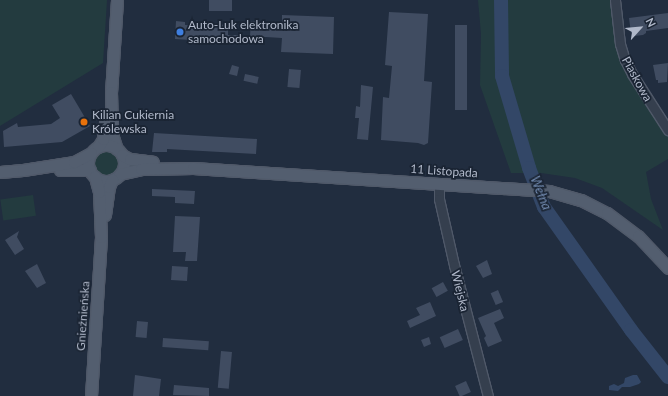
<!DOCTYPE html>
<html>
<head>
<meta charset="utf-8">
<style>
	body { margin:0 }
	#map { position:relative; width:668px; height:396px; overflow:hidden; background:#212d3f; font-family:Lato,sans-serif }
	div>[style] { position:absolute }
	.green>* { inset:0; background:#233b3f; transform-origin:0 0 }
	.round { border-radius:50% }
	.water>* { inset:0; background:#334767 }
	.river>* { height:14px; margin:-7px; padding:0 7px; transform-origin:7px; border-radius:7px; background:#334767 }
	.building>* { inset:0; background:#404c61; transform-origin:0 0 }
	.roads { filter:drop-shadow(1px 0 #505969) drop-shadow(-1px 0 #505969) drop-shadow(0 1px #505969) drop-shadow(0 -1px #505969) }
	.minor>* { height:9px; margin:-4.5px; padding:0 4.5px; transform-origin:4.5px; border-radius:4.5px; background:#353f4e }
	.major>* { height:11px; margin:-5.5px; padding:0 5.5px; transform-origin:5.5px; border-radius:5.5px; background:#535e6f }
	.major>.ring { margin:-5.5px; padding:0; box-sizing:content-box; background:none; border:11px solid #535e6f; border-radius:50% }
	.dots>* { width:11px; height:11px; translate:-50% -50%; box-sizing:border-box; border:2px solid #1a2433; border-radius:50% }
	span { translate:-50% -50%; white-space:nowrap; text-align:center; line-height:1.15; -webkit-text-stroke:3.5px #1a2433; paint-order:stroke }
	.poi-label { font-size:12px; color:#b1b9ca }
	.left { translate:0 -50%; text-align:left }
	.street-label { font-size:12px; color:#b1b9ca }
	.water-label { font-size:13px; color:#758eb4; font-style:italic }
	.north { position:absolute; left:620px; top:8px; width:40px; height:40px; -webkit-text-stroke:3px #1a2433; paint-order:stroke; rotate:63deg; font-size:11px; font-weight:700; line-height:16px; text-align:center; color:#b1b9ca }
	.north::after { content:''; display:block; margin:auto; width:14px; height:18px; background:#b1b9ca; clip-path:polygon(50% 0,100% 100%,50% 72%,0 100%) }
</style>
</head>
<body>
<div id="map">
	<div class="green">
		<i style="clip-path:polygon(0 0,107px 0,103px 63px,0 126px)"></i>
		<i style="clip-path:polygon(478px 0,612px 0,626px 72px,668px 137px,668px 159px,646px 172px,651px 199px,663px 230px,602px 188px,575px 178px,541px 173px,511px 173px,480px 85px,481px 34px)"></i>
		<i class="round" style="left:93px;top:150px;width:26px;height:26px"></i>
		<i style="left:33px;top:195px;width:21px;height:33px;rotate:82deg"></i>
	</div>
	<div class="water">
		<i style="clip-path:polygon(633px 375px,637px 375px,641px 382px,639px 384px,630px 387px,622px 387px,618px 391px,609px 390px,609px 386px,614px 384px,618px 386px,624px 383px,625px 378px)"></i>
	</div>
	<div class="river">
		<i style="left:501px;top:0;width:76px;rotate:89.2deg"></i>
		<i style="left:502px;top:76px;width:96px;rotate:73.6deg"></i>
		<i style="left:529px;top:168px;width:42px;rotate:69deg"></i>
		<i style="left:544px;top:207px;width:151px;rotate:54.7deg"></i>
		<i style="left:631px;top:330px;width:60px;rotate:51.8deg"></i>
	</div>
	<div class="building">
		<i style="left:209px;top:0;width:23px;height:11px"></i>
		<i style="clip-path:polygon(389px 12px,428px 14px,424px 81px,432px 82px,428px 143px,424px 145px,418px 143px,381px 140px,383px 97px,389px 98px,392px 66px,385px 65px)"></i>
		<i style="clip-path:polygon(668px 13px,668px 28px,646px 31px,646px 33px,643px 35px,634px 36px,634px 33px,631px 33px,629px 18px)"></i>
		<i style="clip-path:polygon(282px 15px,334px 17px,333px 54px,281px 52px,282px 38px,250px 36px,251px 21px,282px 23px)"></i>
		<i style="clip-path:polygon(176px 21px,185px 22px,185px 25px,213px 26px,213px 24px,228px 25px,228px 35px,239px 35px,238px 43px,175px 39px)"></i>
		<i style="left:455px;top:25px;width:12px;height:85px"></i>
		<i style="clip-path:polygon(668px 63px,667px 82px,658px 83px,658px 80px,656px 80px,653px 65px)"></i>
		<i style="clip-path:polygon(232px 65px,239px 67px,237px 76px,229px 74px)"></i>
		<i style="left:289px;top:69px;width:12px;height:18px;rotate:5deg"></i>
		<i style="left:245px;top:74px;width:14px;height:7px;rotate:12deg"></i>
		<i style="clip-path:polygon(361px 85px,373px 87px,368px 140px,357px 139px,359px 118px,355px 118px,356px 106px,360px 107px)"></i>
		<i style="clip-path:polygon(71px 94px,90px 126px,62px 142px,4px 147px,3px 131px,17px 123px,18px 127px,51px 124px,60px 118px,52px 105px)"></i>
		<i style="clip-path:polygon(154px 133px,257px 139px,256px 154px,167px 149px,167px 152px,152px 152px)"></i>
		<i style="clip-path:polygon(152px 189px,195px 191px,194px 204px,175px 203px,175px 197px,152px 196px)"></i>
		<i style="clip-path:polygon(175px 216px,200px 217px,197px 261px,185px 261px,186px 252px,173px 252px)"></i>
		<i style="clip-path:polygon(19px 231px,17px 237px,24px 249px,15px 255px,5px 240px)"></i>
		<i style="clip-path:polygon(487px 260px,492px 274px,483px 278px,476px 266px)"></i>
		<i style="clip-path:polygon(37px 264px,46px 283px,37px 288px,25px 271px)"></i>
		<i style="left:172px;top:266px;width:16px;height:14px;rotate:4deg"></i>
		<i style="left:443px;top:282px;width:10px;height:13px;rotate:61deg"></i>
		<i style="left:498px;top:290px;width:13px;height:8px;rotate:67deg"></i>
		<i style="clip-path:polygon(430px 302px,436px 316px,410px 328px,407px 321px,420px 315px,416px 308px)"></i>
		<i style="clip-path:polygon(500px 309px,504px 318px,494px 323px,502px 341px,488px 347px,484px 338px,486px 336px,478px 318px)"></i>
		<i style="left:137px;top:321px;width:11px;height:16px;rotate:5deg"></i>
		<i style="left:458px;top:329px;width:12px;height:20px;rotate:66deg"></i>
		<i style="clip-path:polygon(429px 337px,431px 344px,424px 347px,421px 340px)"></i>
		<i style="left:163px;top:338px;width:46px;height:9px;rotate:4deg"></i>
		<i style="left:221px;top:351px;width:11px;height:37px;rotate:5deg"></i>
		<i style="clip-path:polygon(135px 375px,161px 379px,159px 396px,133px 396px)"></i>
		<i style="left:466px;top:381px;width:12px;height:12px;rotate:66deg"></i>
		<i style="clip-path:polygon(174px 385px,209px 388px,209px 396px,173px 395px)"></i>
	</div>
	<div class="roads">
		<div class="minor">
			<i style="left:615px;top:0;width:44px;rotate:83.5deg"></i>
			<i style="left:620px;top:44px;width:17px;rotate:73deg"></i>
			<i style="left:625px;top:60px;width:16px;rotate:63deg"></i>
			<i style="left:632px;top:74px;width:67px;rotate:57.3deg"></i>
			<i style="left:439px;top:184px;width:15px;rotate:90deg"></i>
			<i style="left:439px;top:199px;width:68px;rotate:77.2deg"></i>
			<i style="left:454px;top:265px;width:135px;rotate:75.5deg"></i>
		</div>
		<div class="major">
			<i style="left:117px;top:0;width:92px;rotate:93.7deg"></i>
			<i style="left:111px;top:92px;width:42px;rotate:88.6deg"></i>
			<i style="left:112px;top:134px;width:16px;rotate:72deg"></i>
			<i class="ring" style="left:88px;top:145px;width:25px;height:25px"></i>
			<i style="left:98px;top:147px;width:9px;rotate:-58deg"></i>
			<i style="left:103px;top:139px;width:24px;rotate:-83deg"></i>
			<i style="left:122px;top:155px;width:9px;rotate:27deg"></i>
			<i style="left:130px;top:159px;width:23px;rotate:7deg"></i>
			<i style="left:60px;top:170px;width:30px"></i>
			<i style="left:0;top:172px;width:23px;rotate:-5deg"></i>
			<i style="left:23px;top:170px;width:52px;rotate:-8.9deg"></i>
			<i style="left:74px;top:162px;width:19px;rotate:-28deg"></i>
			<i style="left:120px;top:174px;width:22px;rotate:-13deg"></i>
			<i style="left:141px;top:169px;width:52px;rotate:-1.1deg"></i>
			<i style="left:193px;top:168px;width:357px;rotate:3.7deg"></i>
			<i style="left:549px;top:191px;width:33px;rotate:16deg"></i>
			<i style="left:581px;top:200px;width:29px;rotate:27deg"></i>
			<i style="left:607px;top:213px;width:39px;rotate:37deg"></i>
			<i style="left:638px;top:236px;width:44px;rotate:46.8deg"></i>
			<i style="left:105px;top:215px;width:28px;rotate:-82deg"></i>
			<i style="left:109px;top:187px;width:8px;rotate:-67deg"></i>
			<i style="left:91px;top:396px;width:159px;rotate:-86.4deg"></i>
			<i style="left:101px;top:237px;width:45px;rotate:-92.5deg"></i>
			<i style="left:99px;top:192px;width:16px;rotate:-105deg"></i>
		</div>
	</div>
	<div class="dots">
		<i style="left:180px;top:32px;background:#3f7fe0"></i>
		<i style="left:84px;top:122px;background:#e8710a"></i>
	</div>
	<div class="poi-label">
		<span class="left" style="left:188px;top:32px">Auto-Luk elektronika<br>samochodowa</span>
		<span class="left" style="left:92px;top:122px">Kilian Cukiernia<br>Królewska</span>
	</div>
	<div class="street-label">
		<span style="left:637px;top:79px;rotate:61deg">Piaskowa</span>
		<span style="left:444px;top:171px;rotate:4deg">11 Listopada</span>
		<span style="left:460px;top:291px;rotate:76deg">Wiejska</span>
		<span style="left:83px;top:316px;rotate:-86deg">Gnieźnieńska</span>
	</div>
	<div class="water-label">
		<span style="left:541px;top:193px;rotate:68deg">Wełna</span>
	</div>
	<div class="north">N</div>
</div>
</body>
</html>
